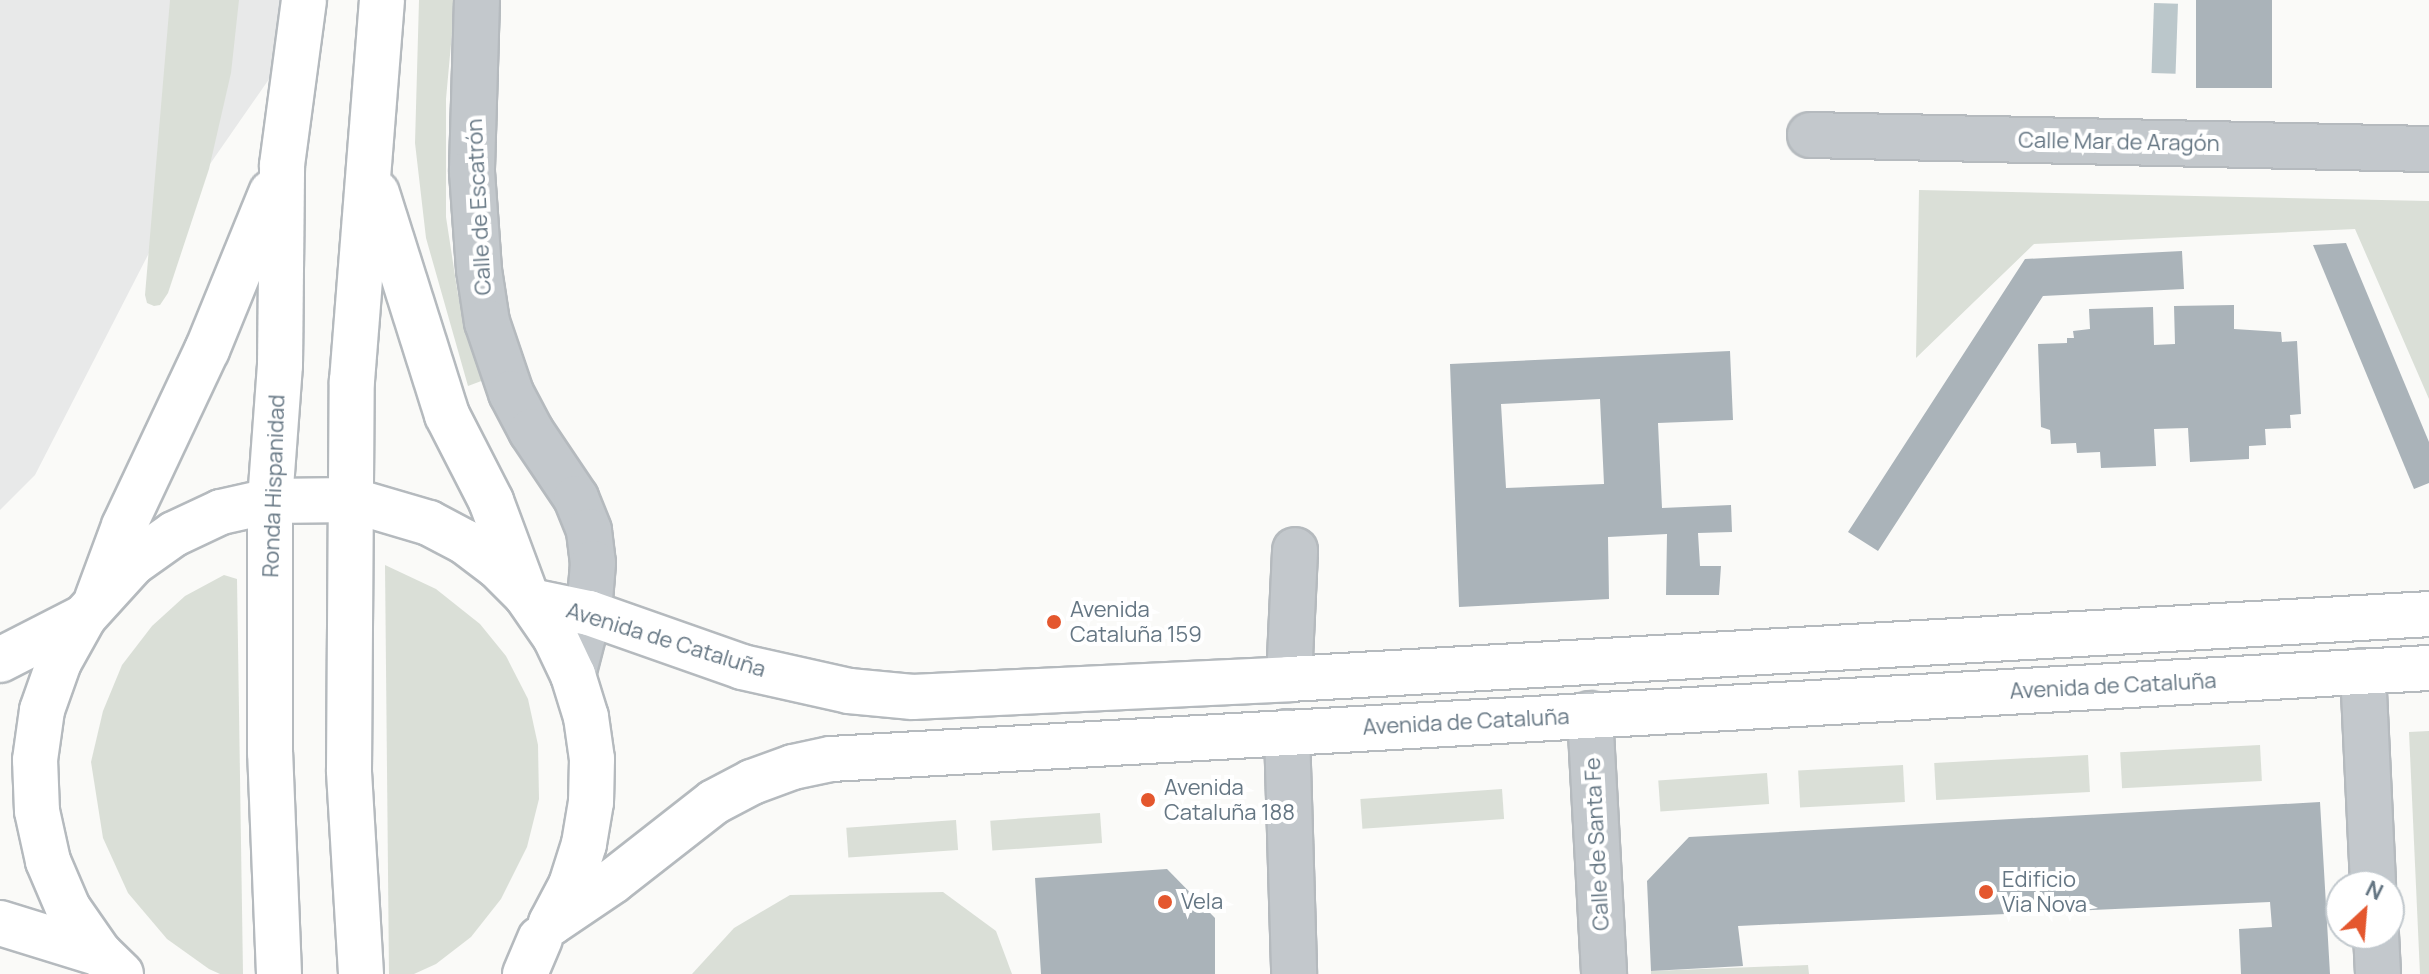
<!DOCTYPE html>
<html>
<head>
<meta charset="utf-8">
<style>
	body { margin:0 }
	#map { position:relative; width:2429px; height:974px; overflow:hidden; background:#fafaf8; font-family:Manrope,sans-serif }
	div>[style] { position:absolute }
	.built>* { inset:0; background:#e8e9e9 }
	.green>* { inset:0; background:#dadfd7; transform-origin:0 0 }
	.water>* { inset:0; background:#bbc7cb; transform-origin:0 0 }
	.building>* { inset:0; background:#aab3b9; transform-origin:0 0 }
	.roads { filter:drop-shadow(2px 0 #b5babe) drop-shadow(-2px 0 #b5babe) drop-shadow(0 2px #b5babe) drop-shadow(0 -2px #b5babe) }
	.minor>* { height:44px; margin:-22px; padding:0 22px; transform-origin:22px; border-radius:22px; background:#c3c8cc }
	.major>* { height:44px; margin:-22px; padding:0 22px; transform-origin:22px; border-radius:22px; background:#fff }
	.highway>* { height:44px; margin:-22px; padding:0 22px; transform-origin:22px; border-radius:22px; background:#fff }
	.dots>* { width:22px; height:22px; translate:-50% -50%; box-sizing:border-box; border:4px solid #fff; border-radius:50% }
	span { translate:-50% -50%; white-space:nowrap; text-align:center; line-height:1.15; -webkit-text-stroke:8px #fff; paint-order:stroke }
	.street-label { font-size:22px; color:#657683 }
	.poi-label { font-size:22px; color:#657683 }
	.left { translate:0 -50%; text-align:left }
	.north { position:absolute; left:2325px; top:870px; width:80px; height:80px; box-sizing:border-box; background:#fff; border:2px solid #c1c8cd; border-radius:50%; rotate:26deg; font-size:22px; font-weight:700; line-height:32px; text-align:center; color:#657683 }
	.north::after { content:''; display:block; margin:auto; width:28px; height:36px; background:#e4572e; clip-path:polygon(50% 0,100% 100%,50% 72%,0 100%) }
</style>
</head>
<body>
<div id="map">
	<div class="built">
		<i style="clip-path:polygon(0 0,324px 0,151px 249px,35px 475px,0 510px)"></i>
	</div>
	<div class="green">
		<i style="clip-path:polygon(170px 0,239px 0,231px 73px,209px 169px,168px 293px,160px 305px,154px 306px,147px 303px,145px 295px)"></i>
		<i style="clip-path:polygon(419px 0,455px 0,446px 99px,446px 217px,458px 295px,484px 380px,468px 386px,426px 238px,415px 143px)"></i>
		<i style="clip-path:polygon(1919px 190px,2429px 201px,2429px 399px,2355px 229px,2034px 244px,1916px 358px)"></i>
		<i style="clip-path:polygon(385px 565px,436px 589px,480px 624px,506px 656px,528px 699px,538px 745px,539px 799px,527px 847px,501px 899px,471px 937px,436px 964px,414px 974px,389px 974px)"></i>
		<i style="clip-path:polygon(224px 575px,237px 579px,243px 974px,220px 974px,209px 969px,167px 939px,128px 893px,103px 838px,91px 762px,103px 711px,122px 665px,152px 626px,185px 596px)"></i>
		<i style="clip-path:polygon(2429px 731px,2429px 974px,2420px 974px,2409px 732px)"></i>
		<i style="left:2260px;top:745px;width:36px;height:140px;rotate:87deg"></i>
		<i style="left:2088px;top:755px;width:37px;height:154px;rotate:87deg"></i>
		<i style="left:1903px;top:765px;width:37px;height:105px;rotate:87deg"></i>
		<i style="left:1767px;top:773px;width:31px;height:109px;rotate:86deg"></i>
		<i style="left:1502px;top:789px;width:30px;height:142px;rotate:86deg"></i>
		<i style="left:1100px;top:813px;width:30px;height:110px;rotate:86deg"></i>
		<i style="left:956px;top:820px;width:30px;height:110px;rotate:86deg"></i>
		<i style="clip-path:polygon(943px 892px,996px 931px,1012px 974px,692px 974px,734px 928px,790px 895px)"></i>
		<i style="clip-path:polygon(1808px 965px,1809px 974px,1651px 974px,1651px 971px)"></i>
	</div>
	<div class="water">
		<i style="left:2154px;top:3px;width:24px;height:70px;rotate:2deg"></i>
	</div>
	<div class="building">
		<i style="left:2196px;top:0;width:76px;height:88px"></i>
		<i style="clip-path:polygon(2346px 243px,2429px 442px,2429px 483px,2414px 489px,2313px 245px)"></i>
		<i style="clip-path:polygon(2182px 251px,2184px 289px,2043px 296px,1878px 551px,1848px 532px,2025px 259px)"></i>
		<i style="clip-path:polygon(2234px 305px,2234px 329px,2281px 332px,2282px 342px,2297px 341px,2301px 414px,2290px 415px,2291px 428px,2265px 429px,2266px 445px,2249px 446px,2249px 459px,2190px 462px,2188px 428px,2154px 429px,2156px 466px,2101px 468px,2100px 452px,2077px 453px,2076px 443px,2051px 444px,2050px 430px,2041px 427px,2038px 344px,2067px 343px,2067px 338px,2074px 338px,2073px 331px,2090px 329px,2089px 309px,2153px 307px,2154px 345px,2175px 344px,2174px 306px)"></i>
		<i style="clip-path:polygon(evenodd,1730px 351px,1733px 420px,1658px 423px,1662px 508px,1731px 505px,1732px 532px,1698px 533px,1700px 566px,1721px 566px,1719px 595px,1666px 595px,1667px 534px,1608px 537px,1609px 599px,1459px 607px,1450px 364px,1730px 351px,1600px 399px,1604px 484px,1506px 488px,1501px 404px,1600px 399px)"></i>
		<i style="clip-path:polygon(2320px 802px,2330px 974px,2241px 974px,2239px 929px,2272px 927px,2270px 902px,1738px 926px,1743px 966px,1651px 971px,1647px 881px,1689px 837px)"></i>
		<i style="clip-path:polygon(1167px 869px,1215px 918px,1215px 974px,1041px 974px,1035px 878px)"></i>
	</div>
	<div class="roads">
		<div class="minor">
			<i style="left:477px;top:0;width:172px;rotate:91.7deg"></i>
			<i style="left:472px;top:172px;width:98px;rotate:85.9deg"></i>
			<i style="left:479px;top:270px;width:53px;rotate:81.3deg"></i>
			<i style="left:487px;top:322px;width:75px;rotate:71.3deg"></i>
			<i style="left:511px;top:393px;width:43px;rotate:62.2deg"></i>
			<i style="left:531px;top:431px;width:81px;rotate:56.1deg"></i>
			<i style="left:576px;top:498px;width:35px;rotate:68deg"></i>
			<i style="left:589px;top:531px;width:32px;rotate:83deg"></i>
			<i style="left:593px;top:563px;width:50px;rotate:94.6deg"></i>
			<i style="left:589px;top:613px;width:64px;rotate:104.5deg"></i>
			<i style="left:1810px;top:135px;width:619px;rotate:1.3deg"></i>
			<i style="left:2363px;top:671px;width:215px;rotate:87.3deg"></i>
			<i style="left:1289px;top:679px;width:129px;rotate:-87.3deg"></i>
			<i style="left:1590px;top:714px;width:260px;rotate:86.9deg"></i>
			<i style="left:1287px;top:732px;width:242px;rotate:88.3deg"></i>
			<i style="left:2376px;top:934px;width:40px;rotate:87.1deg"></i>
		</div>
		<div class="major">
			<i style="left:531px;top:601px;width:59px;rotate:11.7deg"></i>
			<i style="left:589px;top:613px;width:162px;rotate:19.4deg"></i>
			<i style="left:742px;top:667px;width:110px;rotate:12.6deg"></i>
			<i style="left:849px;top:691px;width:64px;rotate:5.4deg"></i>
			<i style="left:913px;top:697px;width:376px;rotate:-2.7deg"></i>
			<i style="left:1289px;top:679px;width:1142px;rotate:-3.26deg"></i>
			<i style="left:0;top:660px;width:94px;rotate:-27.1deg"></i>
			<i style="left:0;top:923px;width:105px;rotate:17.2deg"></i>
			<i style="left:551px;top:923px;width:75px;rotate:-34.1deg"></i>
			<i style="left:613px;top:881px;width:128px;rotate:-38deg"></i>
			<i style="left:714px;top:802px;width:43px;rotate:-27.8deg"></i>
			<i style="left:752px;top:782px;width:44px;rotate:-20.1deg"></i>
			<i style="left:793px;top:767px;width:39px;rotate:-12deg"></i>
			<i style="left:831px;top:759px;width:1601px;rotate:-3.26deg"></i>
			<i style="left:121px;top:974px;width:29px;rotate:-136deg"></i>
			<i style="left:100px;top:954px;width:56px;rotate:-124.8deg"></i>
			<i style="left:68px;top:908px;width:51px;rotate:-113.1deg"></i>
			<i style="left:48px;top:861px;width:51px;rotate:-102.4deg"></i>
			<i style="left:37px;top:811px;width:51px;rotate:-92.2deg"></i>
			<i style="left:35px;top:760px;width:50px;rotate:-82deg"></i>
			<i style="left:42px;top:710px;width:51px;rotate:-70.5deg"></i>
			<i style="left:59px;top:662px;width:51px;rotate:-60.9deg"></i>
			<i style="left:84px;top:617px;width:73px;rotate:-47.8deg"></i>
			<i style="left:133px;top:563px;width:50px;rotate:-35.3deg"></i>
			<i style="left:174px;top:534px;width:52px;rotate:-25.1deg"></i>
			<i style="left:221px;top:512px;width:50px;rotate:-12.7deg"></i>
			<i style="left:270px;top:501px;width:81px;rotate:-0.7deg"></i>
			<i style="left:351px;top:500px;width:81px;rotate:16.4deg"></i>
			<i style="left:429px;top:523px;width:41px;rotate:27.8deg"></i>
			<i style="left:465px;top:542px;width:40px;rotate:37deg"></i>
			<i style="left:497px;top:566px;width:41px;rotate:45deg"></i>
			<i style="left:526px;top:595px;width:51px;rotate:55.4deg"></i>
			<i style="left:555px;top:637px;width:42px;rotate:64.7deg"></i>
			<i style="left:573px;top:675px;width:44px;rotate:72.8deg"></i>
			<i style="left:586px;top:717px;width:42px;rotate:81.9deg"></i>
			<i style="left:592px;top:759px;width:43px;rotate:91.3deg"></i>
			<i style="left:591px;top:802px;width:43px;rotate:99.5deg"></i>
			<i style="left:584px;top:844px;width:43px;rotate:107.6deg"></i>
			<i style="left:571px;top:885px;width:43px;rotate:117.8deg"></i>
		</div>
		<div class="highway">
			<i style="left:377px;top:193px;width:233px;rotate:72.5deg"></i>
			<i style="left:447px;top:415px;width:97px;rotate:62.9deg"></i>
			<i style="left:491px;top:501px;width:100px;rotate:69.6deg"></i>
			<i style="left:97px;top:599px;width:78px;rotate:-69.7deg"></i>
			<i style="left:124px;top:526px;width:195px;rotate:-64.8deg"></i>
			<i style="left:207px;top:350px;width:170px;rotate:-67.8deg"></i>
			<i style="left:279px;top:974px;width:221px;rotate:-92.3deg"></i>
			<i style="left:270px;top:753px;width:252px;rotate:-90deg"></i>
			<i style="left:270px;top:501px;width:136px;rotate:-85.8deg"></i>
			<i style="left:280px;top:365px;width:200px;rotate:-89.4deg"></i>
			<i style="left:282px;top:165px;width:166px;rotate:-82.4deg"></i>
			<i style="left:361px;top:974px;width:204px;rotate:-93.4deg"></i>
			<i style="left:349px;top:770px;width:389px;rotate:-89.6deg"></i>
			<i style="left:352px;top:381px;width:382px;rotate:-85.5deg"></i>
			<i style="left:525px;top:974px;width:38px;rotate:-67deg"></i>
		</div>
	</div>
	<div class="dots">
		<i style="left:1054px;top:622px;background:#e4572e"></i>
		<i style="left:1148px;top:800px;background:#e4572e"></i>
		<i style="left:1986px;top:892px;background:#e4572e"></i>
		<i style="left:1165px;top:902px;background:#e4572e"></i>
	</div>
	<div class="street-label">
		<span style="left:2119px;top:142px;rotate:1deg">Calle Mar de Aragón</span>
		<span style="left:479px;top:207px;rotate:-93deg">Calle de Escatrón</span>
		<span style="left:274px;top:486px;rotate:-88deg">Ronda Hispanidad</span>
		<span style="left:666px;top:640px;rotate:17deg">Avenida de Cataluña</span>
		<span style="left:2113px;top:686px;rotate:-3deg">Avenida de Cataluña</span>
		<span style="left:1466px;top:722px;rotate:-3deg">Avenida de Cataluña</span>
		<span style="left:1597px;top:844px;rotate:-93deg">Calle de Santa Fe</span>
	</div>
	<div class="poi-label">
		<span class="left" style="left:1070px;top:622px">Avenida<br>Cataluña 159</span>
		<span class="left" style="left:1164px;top:800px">Avenida<br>Cataluña 188</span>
		<span class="left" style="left:2002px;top:892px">Edificio<br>Via Nova</span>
		<span class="left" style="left:1181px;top:902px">Vela</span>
	</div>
	<div class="north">N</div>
</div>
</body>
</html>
